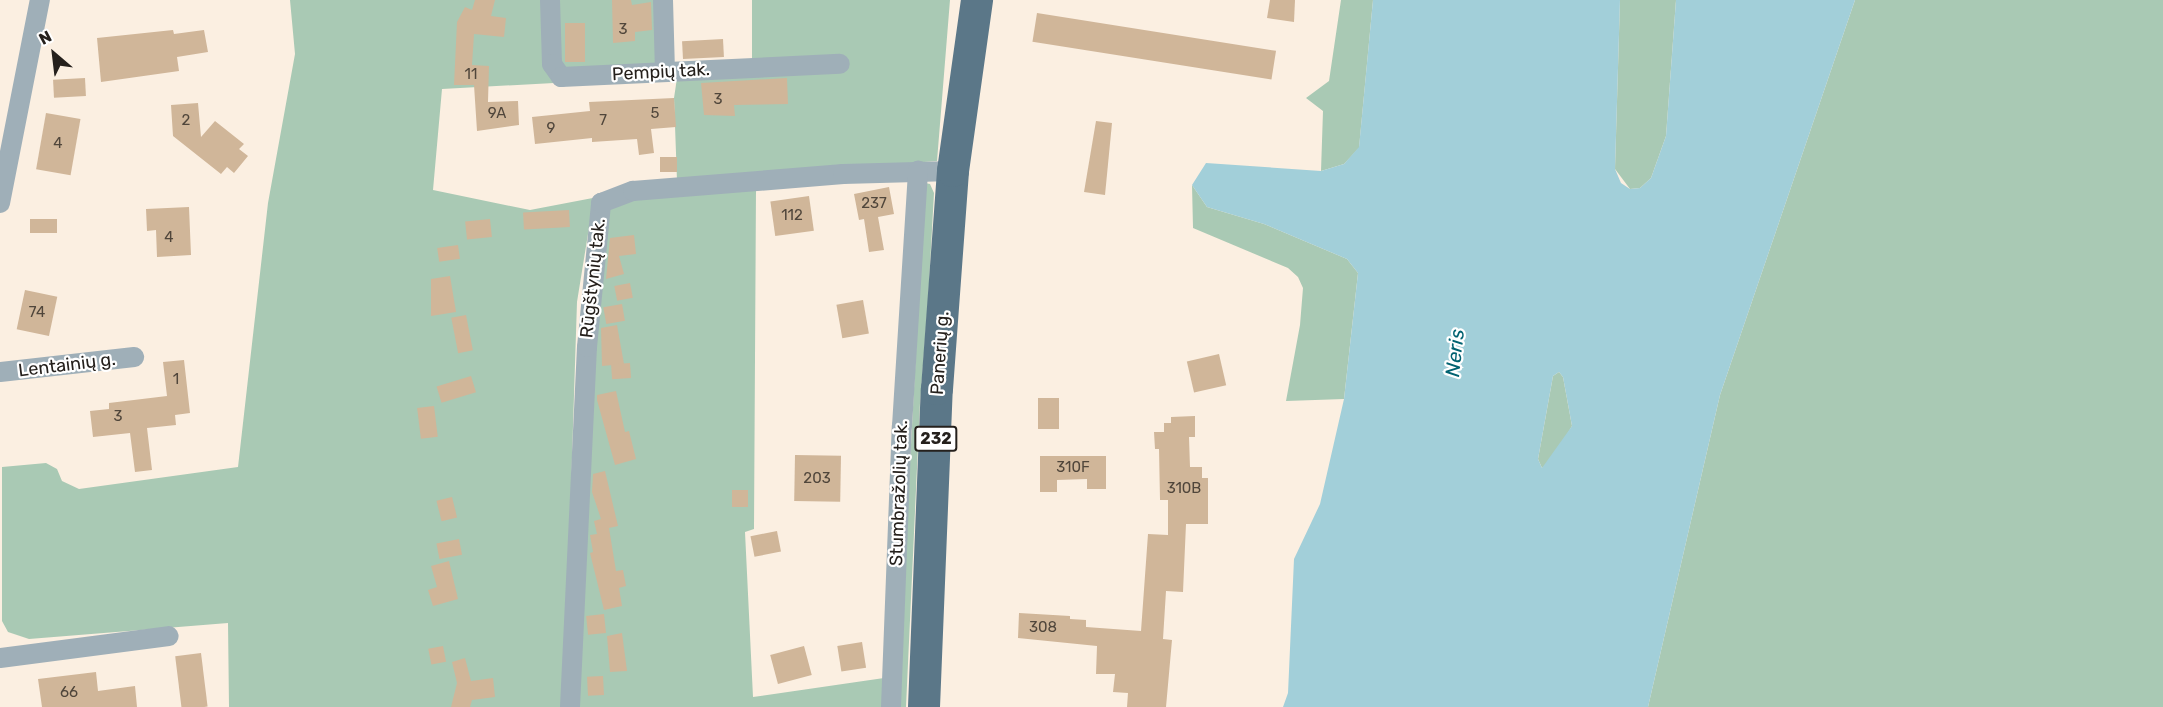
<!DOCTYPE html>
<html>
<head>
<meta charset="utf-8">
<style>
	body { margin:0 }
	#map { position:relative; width:2163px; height:707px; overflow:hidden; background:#fbefe1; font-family:Rubik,sans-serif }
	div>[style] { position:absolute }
	.green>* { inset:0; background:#a9c9b4 }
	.water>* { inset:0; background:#a2cfd9 }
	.building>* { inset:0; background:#d0b699; transform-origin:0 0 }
	.street>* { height:20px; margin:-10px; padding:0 10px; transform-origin:10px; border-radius:10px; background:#9fafb8 }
	.primary>* { height:32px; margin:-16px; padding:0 16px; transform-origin:16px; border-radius:16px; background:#5b7788 }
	span { translate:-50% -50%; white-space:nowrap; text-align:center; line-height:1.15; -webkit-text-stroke:4.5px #fff; paint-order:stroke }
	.number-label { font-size:15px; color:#50463b }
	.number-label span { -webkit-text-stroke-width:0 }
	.shield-label span { padding:2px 4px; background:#fff; border:2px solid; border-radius:4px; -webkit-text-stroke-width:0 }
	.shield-label { font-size:16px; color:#25201c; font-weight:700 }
	.street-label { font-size:18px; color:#25201c }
	.water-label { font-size:20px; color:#016271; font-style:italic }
	.north { position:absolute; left:24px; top:24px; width:60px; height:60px; -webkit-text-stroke:4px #fff; paint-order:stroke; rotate:332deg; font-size:16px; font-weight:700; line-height:24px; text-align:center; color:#25201c }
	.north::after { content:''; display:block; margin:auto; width:21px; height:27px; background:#25201c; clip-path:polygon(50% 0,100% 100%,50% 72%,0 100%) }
</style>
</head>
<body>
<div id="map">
	<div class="green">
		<i style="clip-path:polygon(290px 0,544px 0,554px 83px,442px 89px,433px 190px,530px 210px,598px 197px,593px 203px,577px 302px,564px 707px,229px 707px,228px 623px,29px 639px,8px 632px,2px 621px,2px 467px,46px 463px,57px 469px,62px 481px,79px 489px,238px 467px,268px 203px,295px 54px)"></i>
		<i style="clip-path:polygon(557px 0,659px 0,661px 61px,654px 66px,563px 73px,557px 64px)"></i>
		<i style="clip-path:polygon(752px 0,950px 0,937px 161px,677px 181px,674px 98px,677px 78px,752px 72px)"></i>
		<i style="clip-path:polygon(1341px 0,1373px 0,1359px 148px,1344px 164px,1321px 171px,1323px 111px,1306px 98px,1329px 81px)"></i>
		<i style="clip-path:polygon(1620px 0,1676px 0,1666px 136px,1651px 178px,1640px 188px,1630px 189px,1615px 169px)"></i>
		<i style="clip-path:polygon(1855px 0,2163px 0,2163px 707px,1648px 707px,1720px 395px)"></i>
		<i style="clip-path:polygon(925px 183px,930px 184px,934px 193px,928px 302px,920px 403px,906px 707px,897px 707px)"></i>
		<i style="clip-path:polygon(1192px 185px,1207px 207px,1264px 224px,1347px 259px,1358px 273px,1344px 399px,1286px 401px,1300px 325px,1303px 288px,1298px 277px,1288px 268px,1193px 228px)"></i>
		<i style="clip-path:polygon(756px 189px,754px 529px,745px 532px,753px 697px,884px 678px,885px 707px,575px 707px,604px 212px,619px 199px)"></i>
		<i style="clip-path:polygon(1559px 372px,1563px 377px,1572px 426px,1550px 463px,1542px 468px,1538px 459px,1553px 376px)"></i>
	</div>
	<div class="water">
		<i style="clip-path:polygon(evenodd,1373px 0,1620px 0,1615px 169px,1621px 183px,1630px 189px,1640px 188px,1651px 178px,1666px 136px,1676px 0,1855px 0,1720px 395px,1648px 707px,1283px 707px,1288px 693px,1294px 559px,1320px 504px,1344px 399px,1358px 273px,1347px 259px,1264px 224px,1207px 207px,1192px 185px,1206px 163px,1321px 171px,1344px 164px,1359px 147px,1373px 0,1559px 372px,1563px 377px,1572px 426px,1542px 468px,1538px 459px,1553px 376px,1559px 372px)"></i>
	</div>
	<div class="building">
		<i style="clip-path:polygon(475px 0,495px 0,491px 16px,506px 18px,504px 37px,474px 34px,472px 65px,489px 66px,488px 102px,518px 101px,519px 125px,477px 131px,474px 85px,454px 85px,457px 22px,465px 7px,472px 10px)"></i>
		<i style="clip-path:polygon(612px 0,631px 0,632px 5px,651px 2px,652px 30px,635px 32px,635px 41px,613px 43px)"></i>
		<i style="clip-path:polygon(1270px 0,1295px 0,1294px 22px,1267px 18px)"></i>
		<i style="left:1037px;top:13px;width:242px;height:29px;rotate:9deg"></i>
		<i style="left:565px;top:23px;width:20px;height:39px"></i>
		<i style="clip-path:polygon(173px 30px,174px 34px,204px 30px,208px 52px,177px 57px,179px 71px,101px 82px,97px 38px)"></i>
		<i style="left:723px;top:39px;width:18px;height:41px;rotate:87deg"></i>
		<i style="left:85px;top:78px;width:18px;height:32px;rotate:87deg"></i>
		<i style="clip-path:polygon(787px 78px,788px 104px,734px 105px,735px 116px,704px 115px,701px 83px)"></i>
		<i style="clip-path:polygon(674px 98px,676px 127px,651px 129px,654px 153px,639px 155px,637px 139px,592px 142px,592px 138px,535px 144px,532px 117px,590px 111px,589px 102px)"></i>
		<i style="clip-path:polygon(198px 103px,201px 137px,215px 121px,244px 144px,239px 149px,248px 156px,234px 173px,227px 167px,221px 174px,173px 136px,171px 105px)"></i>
		<i style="left:46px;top:113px;width:35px;height:57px;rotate:10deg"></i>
		<i style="clip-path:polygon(1096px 121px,1112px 123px,1105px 195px,1084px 192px)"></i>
		<i style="left:660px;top:157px;width:17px;height:15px"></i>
		<i style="clip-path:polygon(889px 187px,894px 214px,878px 217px,884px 250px,869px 252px,864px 219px,859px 220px,854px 194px)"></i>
		<i style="left:809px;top:196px;width:35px;height:39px;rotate:82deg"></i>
		<i style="clip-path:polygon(189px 207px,191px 255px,157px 257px,156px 230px,147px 231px,146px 209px)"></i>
		<i style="left:569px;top:210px;width:17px;height:46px;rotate:87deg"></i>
		<i style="left:57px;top:219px;width:14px;height:27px;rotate:90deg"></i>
		<i style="left:490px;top:219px;width:18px;height:25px;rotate:84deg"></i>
		<i style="clip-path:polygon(634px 235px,636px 254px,619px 256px,624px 274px,606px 279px,610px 238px)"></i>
		<i style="left:458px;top:245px;width:14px;height:21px;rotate:82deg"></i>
		<i style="clip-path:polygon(450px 276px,456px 312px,431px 316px,431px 279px)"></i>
		<i style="left:630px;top:283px;width:15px;height:16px;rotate:79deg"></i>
		<i style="left:25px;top:290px;width:33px;height:40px;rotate:12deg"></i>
		<i style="left:863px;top:300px;width:34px;height:27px;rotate:80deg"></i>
		<i style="left:622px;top:304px;width:17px;height:19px;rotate:80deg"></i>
		<i style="left:466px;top:315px;width:36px;height:15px;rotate:79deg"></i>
		<i style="clip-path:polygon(617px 325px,624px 364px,602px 366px,601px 328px)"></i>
		<i style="left:1219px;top:354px;width:32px;height:33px;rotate:77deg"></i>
		<i style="clip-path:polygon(184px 360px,190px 413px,175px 415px,176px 425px,147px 428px,152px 470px,135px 472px,130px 433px,93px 437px,90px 411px,109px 409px,109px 403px,167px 396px,163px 362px)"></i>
		<i style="left:630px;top:363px;width:15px;height:19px;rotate:86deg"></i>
		<i style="left:471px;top:376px;width:17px;height:36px;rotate:73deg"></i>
		<i style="clip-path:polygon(616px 391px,625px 432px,629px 431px,636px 459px,615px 465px,597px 400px,597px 395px)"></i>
		<i style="left:1038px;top:398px;width:21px;height:31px"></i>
		<i style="left:434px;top:406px;width:31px;height:17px;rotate:83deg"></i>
		<i style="clip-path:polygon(1195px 416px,1195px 437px,1189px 437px,1190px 467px,1202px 467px,1202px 478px,1208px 478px,1208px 524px,1186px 524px,1183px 592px,1166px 591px,1163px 639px,1172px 640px,1166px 707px,1127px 707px,1128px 693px,1113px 692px,1115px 674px,1096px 674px,1097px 646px,1018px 638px,1019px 613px,1070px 616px,1070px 619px,1086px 620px,1086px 627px,1141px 631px,1148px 534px,1168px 535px,1168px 500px,1160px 500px,1159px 449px,1155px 449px,1154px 432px,1164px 432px,1164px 423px,1171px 423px,1171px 417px)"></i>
		<i style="left:795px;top:455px;width:46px;height:46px;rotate:1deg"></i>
		<i style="clip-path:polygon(1040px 456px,1106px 456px,1106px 489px,1087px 489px,1087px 479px,1057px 480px,1057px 492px,1040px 492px)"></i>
		<i style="clip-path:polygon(605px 471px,618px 526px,609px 528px,616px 571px,623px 570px,626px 586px,619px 588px,622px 606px,604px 610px,590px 553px,593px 552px,590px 535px,597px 534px,594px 521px,601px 519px,592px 492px,593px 474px)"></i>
		<i style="left:732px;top:490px;width:16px;height:17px"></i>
		<i style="left:452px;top:497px;width:21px;height:16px;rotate:76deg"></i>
		<i style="left:777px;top:531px;width:21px;height:27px;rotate:79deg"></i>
		<i style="left:459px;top:539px;width:16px;height:23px;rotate:79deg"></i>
		<i style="clip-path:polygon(449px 561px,458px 599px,433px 606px,428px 590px,437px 587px,431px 566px)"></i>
		<i style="left:604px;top:614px;width:19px;height:18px;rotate:84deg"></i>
		<i style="clip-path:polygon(622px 633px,627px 671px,610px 672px,607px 636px)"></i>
		<i style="left:862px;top:642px;width:26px;height:25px;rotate:81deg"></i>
		<i style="left:443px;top:646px;width:16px;height:15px;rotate:79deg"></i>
		<i style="left:804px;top:646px;width:30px;height:35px;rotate:75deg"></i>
		<i style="left:201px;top:653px;width:54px;height:26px;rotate:83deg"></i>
		<i style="clip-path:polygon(465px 658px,471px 681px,493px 678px,495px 697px,472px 700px,470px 707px,451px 707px,457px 683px,452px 662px)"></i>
		<i style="clip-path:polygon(96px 672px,98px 691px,135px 686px,137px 707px,42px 707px,38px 679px)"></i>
		<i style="left:603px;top:676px;width:19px;height:16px;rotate:87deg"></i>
	</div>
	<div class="street">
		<i style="left:550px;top:0;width:64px;rotate:88.2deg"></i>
		<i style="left:552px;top:64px;width:16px;rotate:55deg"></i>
		<i style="left:561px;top:77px;width:279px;rotate:-2.7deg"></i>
		<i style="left:663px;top:0;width:72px;rotate:88.4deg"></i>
		<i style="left:0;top:203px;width:207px;rotate:-78.9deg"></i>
		<i style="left:0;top:372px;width:135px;rotate:-6.4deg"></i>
		<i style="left:0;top:658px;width:170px;rotate:-7.4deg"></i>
		<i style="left:570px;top:707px;width:360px;rotate:-87.3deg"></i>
		<i style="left:587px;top:347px;width:145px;rotate:-84.4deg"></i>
		<i style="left:601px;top:203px;width:34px;rotate:-21deg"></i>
		<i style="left:633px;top:191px;width:211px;rotate:-4.6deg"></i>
		<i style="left:843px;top:174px;width:110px;rotate:-1.6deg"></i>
		<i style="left:891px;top:707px;width:281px;rotate:-87.8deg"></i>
		<i style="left:902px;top:426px;width:256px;rotate:-86.4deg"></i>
	</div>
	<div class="primary">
		<i style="left:924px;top:707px;width:318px;rotate:-87.7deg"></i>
		<i style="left:937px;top:389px;width:219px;rotate:-85.8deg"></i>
		<i style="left:953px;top:171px;width:173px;rotate:-82deg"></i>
	</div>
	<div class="number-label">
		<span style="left:623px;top:30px">3</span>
		<span style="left:471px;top:75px">11</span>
		<span style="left:718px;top:100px">3</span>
		<span style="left:497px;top:114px">9A</span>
		<span style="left:655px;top:114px">5</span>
		<span style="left:186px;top:121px">2</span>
		<span style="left:603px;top:121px">7</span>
		<span style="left:551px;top:129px">9</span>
		<span style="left:58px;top:144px">4</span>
		<span style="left:874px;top:204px">237</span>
		<span style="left:792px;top:216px">112</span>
		<span style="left:169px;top:238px">4</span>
		<span style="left:37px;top:313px">74</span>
		<span style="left:176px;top:380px">1</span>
		<span style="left:118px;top:417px">3</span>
		<span style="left:1073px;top:468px">310F</span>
		<span style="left:817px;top:479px">203</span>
		<span style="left:1184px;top:489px">310B</span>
		<span style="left:1043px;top:628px">308</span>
		<span style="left:69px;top:693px">66</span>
	</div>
	<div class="shield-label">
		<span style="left:936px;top:439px">232</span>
	</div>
	<div class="street-label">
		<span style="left:661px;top:72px;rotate:-3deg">Pempių tak.</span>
		<span style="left:593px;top:278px;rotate:-84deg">Rūgštynių tak.</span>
		<span style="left:940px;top:353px;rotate:-86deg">Panerių g.</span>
		<span style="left:67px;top:365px;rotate:-7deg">Lentainių g.</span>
		<span style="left:899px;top:493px;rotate:-88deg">Stumbražolių tak.</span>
	</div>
	<div class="water-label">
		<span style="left:1455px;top:353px;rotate:-84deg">Neris</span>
	</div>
	<div class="north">N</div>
</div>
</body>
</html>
